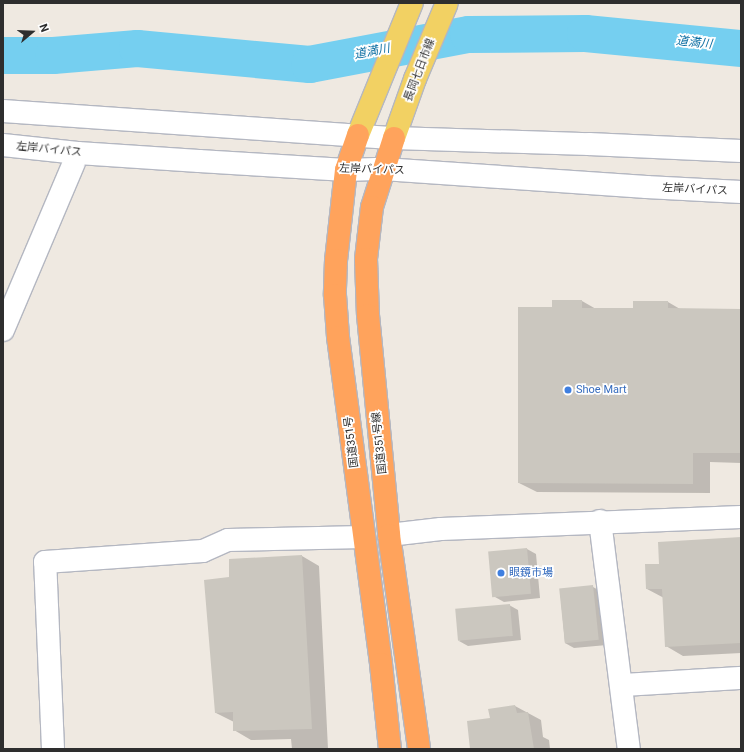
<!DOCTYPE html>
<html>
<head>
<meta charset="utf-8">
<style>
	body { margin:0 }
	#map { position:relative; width:744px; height:752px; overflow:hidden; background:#efe9e1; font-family:Roboto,"Noto Sans JP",sans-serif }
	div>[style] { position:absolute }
	.shadow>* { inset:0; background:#0003 }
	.river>* { height:37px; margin:-18.5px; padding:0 18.5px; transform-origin:18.5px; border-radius:18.5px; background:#75cff0 }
	.building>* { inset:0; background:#cbc7bf; transform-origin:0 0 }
	.roads { filter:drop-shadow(1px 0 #b4b7c1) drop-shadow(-1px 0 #b4b7c1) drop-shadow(0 1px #b4b7c1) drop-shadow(0 -1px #b4b7c1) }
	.minor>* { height:22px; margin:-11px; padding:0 11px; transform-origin:11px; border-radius:11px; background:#fff }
	.major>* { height:22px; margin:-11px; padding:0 11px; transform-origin:11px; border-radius:11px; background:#f2d163 }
	.highway>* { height:22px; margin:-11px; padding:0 11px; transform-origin:11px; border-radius:11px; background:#ffa35c }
	.dots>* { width:11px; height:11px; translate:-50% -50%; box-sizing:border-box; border:2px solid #fff; border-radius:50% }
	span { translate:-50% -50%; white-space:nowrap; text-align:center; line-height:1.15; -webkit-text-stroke:3.5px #fff; paint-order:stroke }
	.street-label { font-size:11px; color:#2e2e2e }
	.shop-label { font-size:11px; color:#366cbe }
	.left { translate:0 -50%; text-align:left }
	.water-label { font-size:12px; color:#0d6fa3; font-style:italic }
	.frame { position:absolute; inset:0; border:4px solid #2e2e2e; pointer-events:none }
	.north { position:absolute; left:12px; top:12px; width:40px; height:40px; -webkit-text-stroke:3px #fff; paint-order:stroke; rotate:71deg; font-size:11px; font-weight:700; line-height:16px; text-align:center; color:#2e2e2e }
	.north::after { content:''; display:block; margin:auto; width:14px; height:18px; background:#2e2e2e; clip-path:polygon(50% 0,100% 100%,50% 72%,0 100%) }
</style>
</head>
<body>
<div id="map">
	<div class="shadow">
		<i style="clip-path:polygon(582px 301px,596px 309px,634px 309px,668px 302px,680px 309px,741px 310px,741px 463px,710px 462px,710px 493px,537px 492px,519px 483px,553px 308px)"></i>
		<i style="clip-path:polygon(741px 538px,741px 653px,683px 656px,666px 646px,664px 598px,647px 589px)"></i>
		<i style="clip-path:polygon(527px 549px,536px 554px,540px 598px,504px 602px,495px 597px)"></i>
		<i style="clip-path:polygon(302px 556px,319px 566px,328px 749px,292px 749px,291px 739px,251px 740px,234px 730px,234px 722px,216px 713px,230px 578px,230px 560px)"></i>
		<i style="clip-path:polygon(593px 587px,602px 592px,607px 645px,574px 648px,565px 643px,560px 590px)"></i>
		<i style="clip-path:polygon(509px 605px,518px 610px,521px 640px,468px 646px,459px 641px)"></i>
		<i style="clip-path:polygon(515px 706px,541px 720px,543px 737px,549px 740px,550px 749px,471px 749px,491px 719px)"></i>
	</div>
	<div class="river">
		<i style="left:3px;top:55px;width:50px"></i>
		<i style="left:53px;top:55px;width:84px;rotate:-4.8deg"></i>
		<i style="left:137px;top:48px;width:173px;rotate:5.3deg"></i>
		<i style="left:309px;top:64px;width:162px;rotate:-10.7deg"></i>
		<i style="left:468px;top:34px;width:117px;rotate:-0.5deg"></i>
		<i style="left:585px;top:33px;width:157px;rotate:5.5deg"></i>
	</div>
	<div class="building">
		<i style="clip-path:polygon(552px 300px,582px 300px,582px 308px,633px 308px,633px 301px,668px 301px,668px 308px,741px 309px,741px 453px,693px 453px,693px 484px,518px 483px,518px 307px,552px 307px)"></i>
		<i style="clip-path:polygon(741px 537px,741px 643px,665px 647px,662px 589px,646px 589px,645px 564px,659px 564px,658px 542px)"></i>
		<i style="left:527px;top:548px;width:46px;height:39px;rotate:85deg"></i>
		<i style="clip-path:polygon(302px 555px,312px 729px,233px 731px,233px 712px,215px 713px,204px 580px,229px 577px,229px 559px)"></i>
		<i style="left:593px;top:585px;width:55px;height:34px;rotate:84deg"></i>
		<i style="left:510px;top:604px;width:32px;height:55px;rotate:85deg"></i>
		<i style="clip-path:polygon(515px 705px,517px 713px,528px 712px,534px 749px,470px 749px,467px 721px,490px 718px,488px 709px)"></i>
	</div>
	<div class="roads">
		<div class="minor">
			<i style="left:3px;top:111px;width:392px;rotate:4deg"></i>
			<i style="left:394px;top:138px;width:195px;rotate:1.8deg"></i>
			<i style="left:589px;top:144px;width:152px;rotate:2.6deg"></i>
			<i style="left:3px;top:145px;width:75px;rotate:6.1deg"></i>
			<i style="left:78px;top:153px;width:121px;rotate:3.8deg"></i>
			<i style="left:199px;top:161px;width:147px;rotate:3.5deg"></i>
			<i style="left:346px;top:170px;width:37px;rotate:-2deg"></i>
			<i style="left:383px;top:169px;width:264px;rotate:3.9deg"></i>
			<i style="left:646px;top:187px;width:95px;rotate:3deg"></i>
			<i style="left:3px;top:330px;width:181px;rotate:-67deg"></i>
			<i style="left:600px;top:521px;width:230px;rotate:82.8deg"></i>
			<i style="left:389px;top:535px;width:52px;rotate:-6.6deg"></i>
			<i style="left:441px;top:529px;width:300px;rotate:-2.3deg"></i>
			<i style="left:622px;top:685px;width:119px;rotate:-3.4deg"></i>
			<i style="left:53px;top:749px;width:187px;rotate:-92.4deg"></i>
			<i style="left:45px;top:562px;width:158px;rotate:-4deg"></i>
			<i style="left:203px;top:551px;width:27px;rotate:-24deg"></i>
			<i style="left:228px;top:540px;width:136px;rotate:-1.3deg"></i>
		</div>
		<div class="major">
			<i style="left:358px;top:135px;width:143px;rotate:-67.8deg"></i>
			<i style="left:394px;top:138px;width:63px;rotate:-70.4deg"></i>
			<i style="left:415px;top:79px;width:82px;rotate:-67.2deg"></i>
		</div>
		<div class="highway">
			<i style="left:358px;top:135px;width:37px;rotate:109deg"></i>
			<i style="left:346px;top:170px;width:91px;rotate:96.3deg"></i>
			<i style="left:336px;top:260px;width:35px;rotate:92deg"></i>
			<i style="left:335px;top:295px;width:42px;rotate:85.9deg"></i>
			<i style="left:338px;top:337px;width:330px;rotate:82.5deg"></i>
			<i style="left:381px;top:664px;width:85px;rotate:84deg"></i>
			<i style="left:394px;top:138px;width:72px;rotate:107.7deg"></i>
			<i style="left:372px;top:207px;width:52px;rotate:96.6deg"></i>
			<i style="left:366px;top:259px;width:56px;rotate:88deg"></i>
			<i style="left:368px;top:315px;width:221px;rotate:84.5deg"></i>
			<i style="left:389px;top:535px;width:216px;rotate:82deg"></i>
		</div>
	</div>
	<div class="dots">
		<i style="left:568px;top:390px;background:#3f7fe0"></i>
		<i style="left:501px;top:573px;background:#3f7fe0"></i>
	</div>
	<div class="street-label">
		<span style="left:420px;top:70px;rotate:-69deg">長岡七日市線</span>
		<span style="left:49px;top:150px;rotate:6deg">左岸バイパス</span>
		<span style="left:372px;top:170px;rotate:2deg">左岸バイパス</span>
		<span style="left:695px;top:190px;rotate:3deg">左岸バイパス</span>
		<span style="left:352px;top:442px;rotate:-97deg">国道351号</span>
		<span style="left:380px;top:443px;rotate:-96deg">国道351号線</span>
	</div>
	<div class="shop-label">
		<span class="left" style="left:576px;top:390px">Shoe Mart</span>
		<span class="left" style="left:509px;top:573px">眼鏡市場</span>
	</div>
	<div class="water-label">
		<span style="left:694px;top:43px;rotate:6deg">道満川</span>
		<span style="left:372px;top:52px;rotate:-11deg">道満川</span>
	</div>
	<div class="frame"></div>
	<div class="north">N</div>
</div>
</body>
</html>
